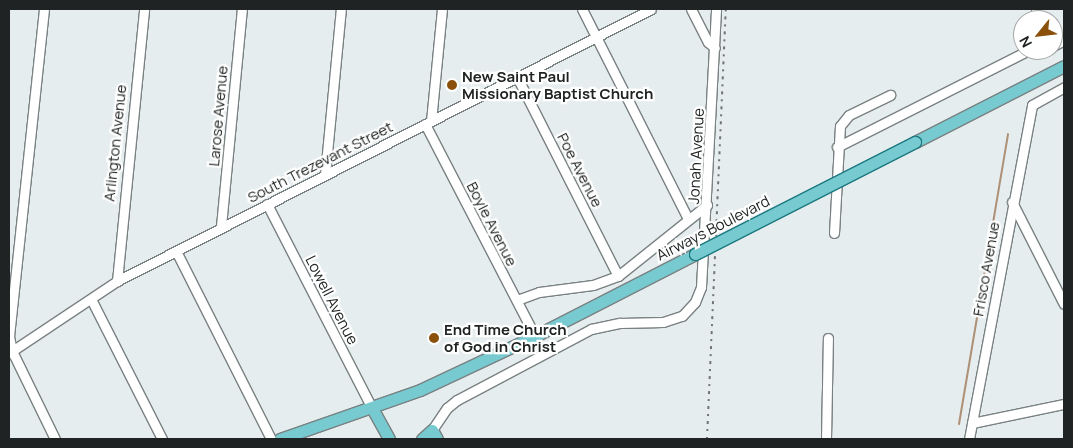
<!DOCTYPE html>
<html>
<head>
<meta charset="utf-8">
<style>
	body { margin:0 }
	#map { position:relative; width:1073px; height:448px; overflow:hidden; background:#e5edee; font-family:Manrope,sans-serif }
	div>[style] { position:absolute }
	.stream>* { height:2px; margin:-1px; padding:0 1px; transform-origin:1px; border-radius:1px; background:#ae9077 }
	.roads { filter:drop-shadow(1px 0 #7a8182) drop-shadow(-1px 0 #7a8182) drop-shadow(0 1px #7a8182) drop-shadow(0 -1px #7a8182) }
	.minor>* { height:9px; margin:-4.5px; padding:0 4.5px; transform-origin:4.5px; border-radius:4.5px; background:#fff }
	.major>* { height:11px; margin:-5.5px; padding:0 5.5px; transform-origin:5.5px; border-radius:5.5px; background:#76cad0 }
	.rail>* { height:2px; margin-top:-1px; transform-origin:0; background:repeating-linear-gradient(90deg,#6f7474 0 2.5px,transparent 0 7.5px) }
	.bridges { filter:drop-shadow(1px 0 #1c787f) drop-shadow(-1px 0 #1c787f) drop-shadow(0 1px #1c787f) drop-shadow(0 -1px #1c787f) }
	.major-bridge>* { height:11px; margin:-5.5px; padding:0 5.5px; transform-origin:5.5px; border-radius:5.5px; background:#76cad0 }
	.dots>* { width:14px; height:14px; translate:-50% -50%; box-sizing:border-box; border:2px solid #fff; border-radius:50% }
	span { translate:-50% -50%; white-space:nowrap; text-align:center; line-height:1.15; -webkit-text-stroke:4.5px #fff; paint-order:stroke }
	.poi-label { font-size:15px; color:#202323; font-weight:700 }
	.left { translate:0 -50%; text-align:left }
	.street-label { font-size:15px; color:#202323 }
	.frame { position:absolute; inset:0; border:10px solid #202323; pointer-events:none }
	.north { position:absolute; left:1013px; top:10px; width:50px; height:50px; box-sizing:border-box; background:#fff; border:1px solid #a6a7a7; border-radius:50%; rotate:241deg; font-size:14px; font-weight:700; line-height:20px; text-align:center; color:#202323 }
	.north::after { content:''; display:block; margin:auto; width:18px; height:22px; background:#8b510b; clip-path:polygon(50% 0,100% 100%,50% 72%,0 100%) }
</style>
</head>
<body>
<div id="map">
	<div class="stream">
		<i style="left:959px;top:424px;width:294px;rotate:-80.4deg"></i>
	</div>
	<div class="roads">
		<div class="minor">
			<i style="left:44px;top:9px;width:329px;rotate:96.1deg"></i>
			<i style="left:9px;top:336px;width:15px;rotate:79deg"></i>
			<i style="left:12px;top:351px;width:98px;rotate:64deg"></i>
			<i style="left:582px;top:9px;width:235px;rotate:63.2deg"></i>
			<i style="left:691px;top:9px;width:37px;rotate:63deg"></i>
			<i style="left:708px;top:42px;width:9px;rotate:41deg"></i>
			<i style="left:1036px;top:20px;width:11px;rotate:-90deg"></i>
			<i style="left:1053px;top:46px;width:13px;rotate:-29deg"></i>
			<i style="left:517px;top:77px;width:223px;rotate:63.1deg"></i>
			<i style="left:431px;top:121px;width:113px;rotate:-84.4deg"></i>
			<i style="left:425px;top:124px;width:239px;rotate:62.6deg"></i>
			<i style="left:837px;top:147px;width:215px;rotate:-26.8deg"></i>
			<i style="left:325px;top:174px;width:166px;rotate:-84.5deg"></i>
			<i style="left:1012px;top:202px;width:114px;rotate:63deg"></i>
			<i style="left:267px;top:204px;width:229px;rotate:62.8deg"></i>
			<i style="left:221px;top:226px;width:218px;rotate:-84.5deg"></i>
			<i style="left:834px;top:233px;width:107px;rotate:-86.8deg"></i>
			<i style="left:840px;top:126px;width:14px;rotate:-51deg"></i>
			<i style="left:849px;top:115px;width:46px;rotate:-26deg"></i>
			<i style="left:176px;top:251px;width:211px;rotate:63.2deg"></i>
			<i style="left:117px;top:281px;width:273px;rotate:-84.3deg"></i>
			<i style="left:91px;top:299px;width:157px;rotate:63.1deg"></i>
			<i style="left:517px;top:300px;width:23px;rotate:-20deg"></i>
			<i style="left:539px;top:292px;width:54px;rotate:-7.4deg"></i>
			<i style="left:593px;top:285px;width:27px;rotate:-20deg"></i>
			<i style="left:618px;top:276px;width:114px;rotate:-38.6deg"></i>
			<i style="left:9px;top:353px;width:130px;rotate:-33.7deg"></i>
			<i style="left:117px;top:281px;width:599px;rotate:-26.99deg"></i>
			<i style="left:972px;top:423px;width:94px;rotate:-11.7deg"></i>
			<i style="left:432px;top:430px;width:27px;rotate:-56deg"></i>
			<i style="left:447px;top:408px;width:13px;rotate:-39deg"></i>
			<i style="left:457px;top:400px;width:152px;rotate:-27.9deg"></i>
			<i style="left:591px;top:329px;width:30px;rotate:-12deg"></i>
			<i style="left:620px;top:323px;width:43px;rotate:-1.3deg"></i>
			<i style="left:663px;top:322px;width:20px;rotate:-18deg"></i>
			<i style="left:682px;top:316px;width:19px;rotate:-47deg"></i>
			<i style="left:695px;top:302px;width:16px;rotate:-68deg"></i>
			<i style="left:701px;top:287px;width:278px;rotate:-86.9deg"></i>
			<i style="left:826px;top:439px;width:101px;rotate:-88.9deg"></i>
			<i style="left:969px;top:439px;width:340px;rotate:-79.3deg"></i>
			<i style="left:1032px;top:105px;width:37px;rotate:-29deg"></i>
		</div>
		<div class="major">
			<i style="left:915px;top:142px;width:167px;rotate:-27deg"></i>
			<i style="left:372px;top:408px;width:35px;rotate:61deg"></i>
			<i style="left:280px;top:439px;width:148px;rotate:-19.3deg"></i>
			<i style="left:420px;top:390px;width:127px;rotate:-25.2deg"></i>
			<i style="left:535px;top:336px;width:180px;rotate:-27.1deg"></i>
			<i style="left:422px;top:439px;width:13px;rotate:-42deg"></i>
			<i style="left:432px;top:430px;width:10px;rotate:61deg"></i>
		</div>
	</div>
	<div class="rail">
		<i style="left:707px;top:439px;width:430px;rotate:-87.5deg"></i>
	</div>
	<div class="bridges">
		<div class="major-bridge">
			<i style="left:695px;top:254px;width:247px;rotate:-27deg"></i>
		</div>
	</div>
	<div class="dots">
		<i style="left:452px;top:85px;background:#8b510b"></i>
		<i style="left:434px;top:338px;background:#8b510b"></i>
	</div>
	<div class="poi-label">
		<span class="left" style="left:462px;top:85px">New Saint Paul<br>Missionary Baptist Church</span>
		<span class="left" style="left:444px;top:338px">End Time Church<br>of God in Christ</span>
	</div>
	<div class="street-label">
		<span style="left:218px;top:116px;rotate:-85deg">Larose Avenue</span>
		<span style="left:115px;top:143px;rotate:-84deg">Arlington Avenue</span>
		<span style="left:696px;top:156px;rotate:-87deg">Jonah Avenue</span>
		<span style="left:320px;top:162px;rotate:-27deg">South Trezevant Street</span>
		<span style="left:580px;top:170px;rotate:63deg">Poe Avenue</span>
		<span style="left:492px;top:224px;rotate:63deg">Boyle Avenue</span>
		<span style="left:713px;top:228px;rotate:-27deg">Airways Boulevard</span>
		<span style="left:986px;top:269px;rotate:-80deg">Frisco Avenue</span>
		<span style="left:332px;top:300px;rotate:63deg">Lowell Avenue</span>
	</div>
	<div class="frame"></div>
	<div class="north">N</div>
</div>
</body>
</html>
